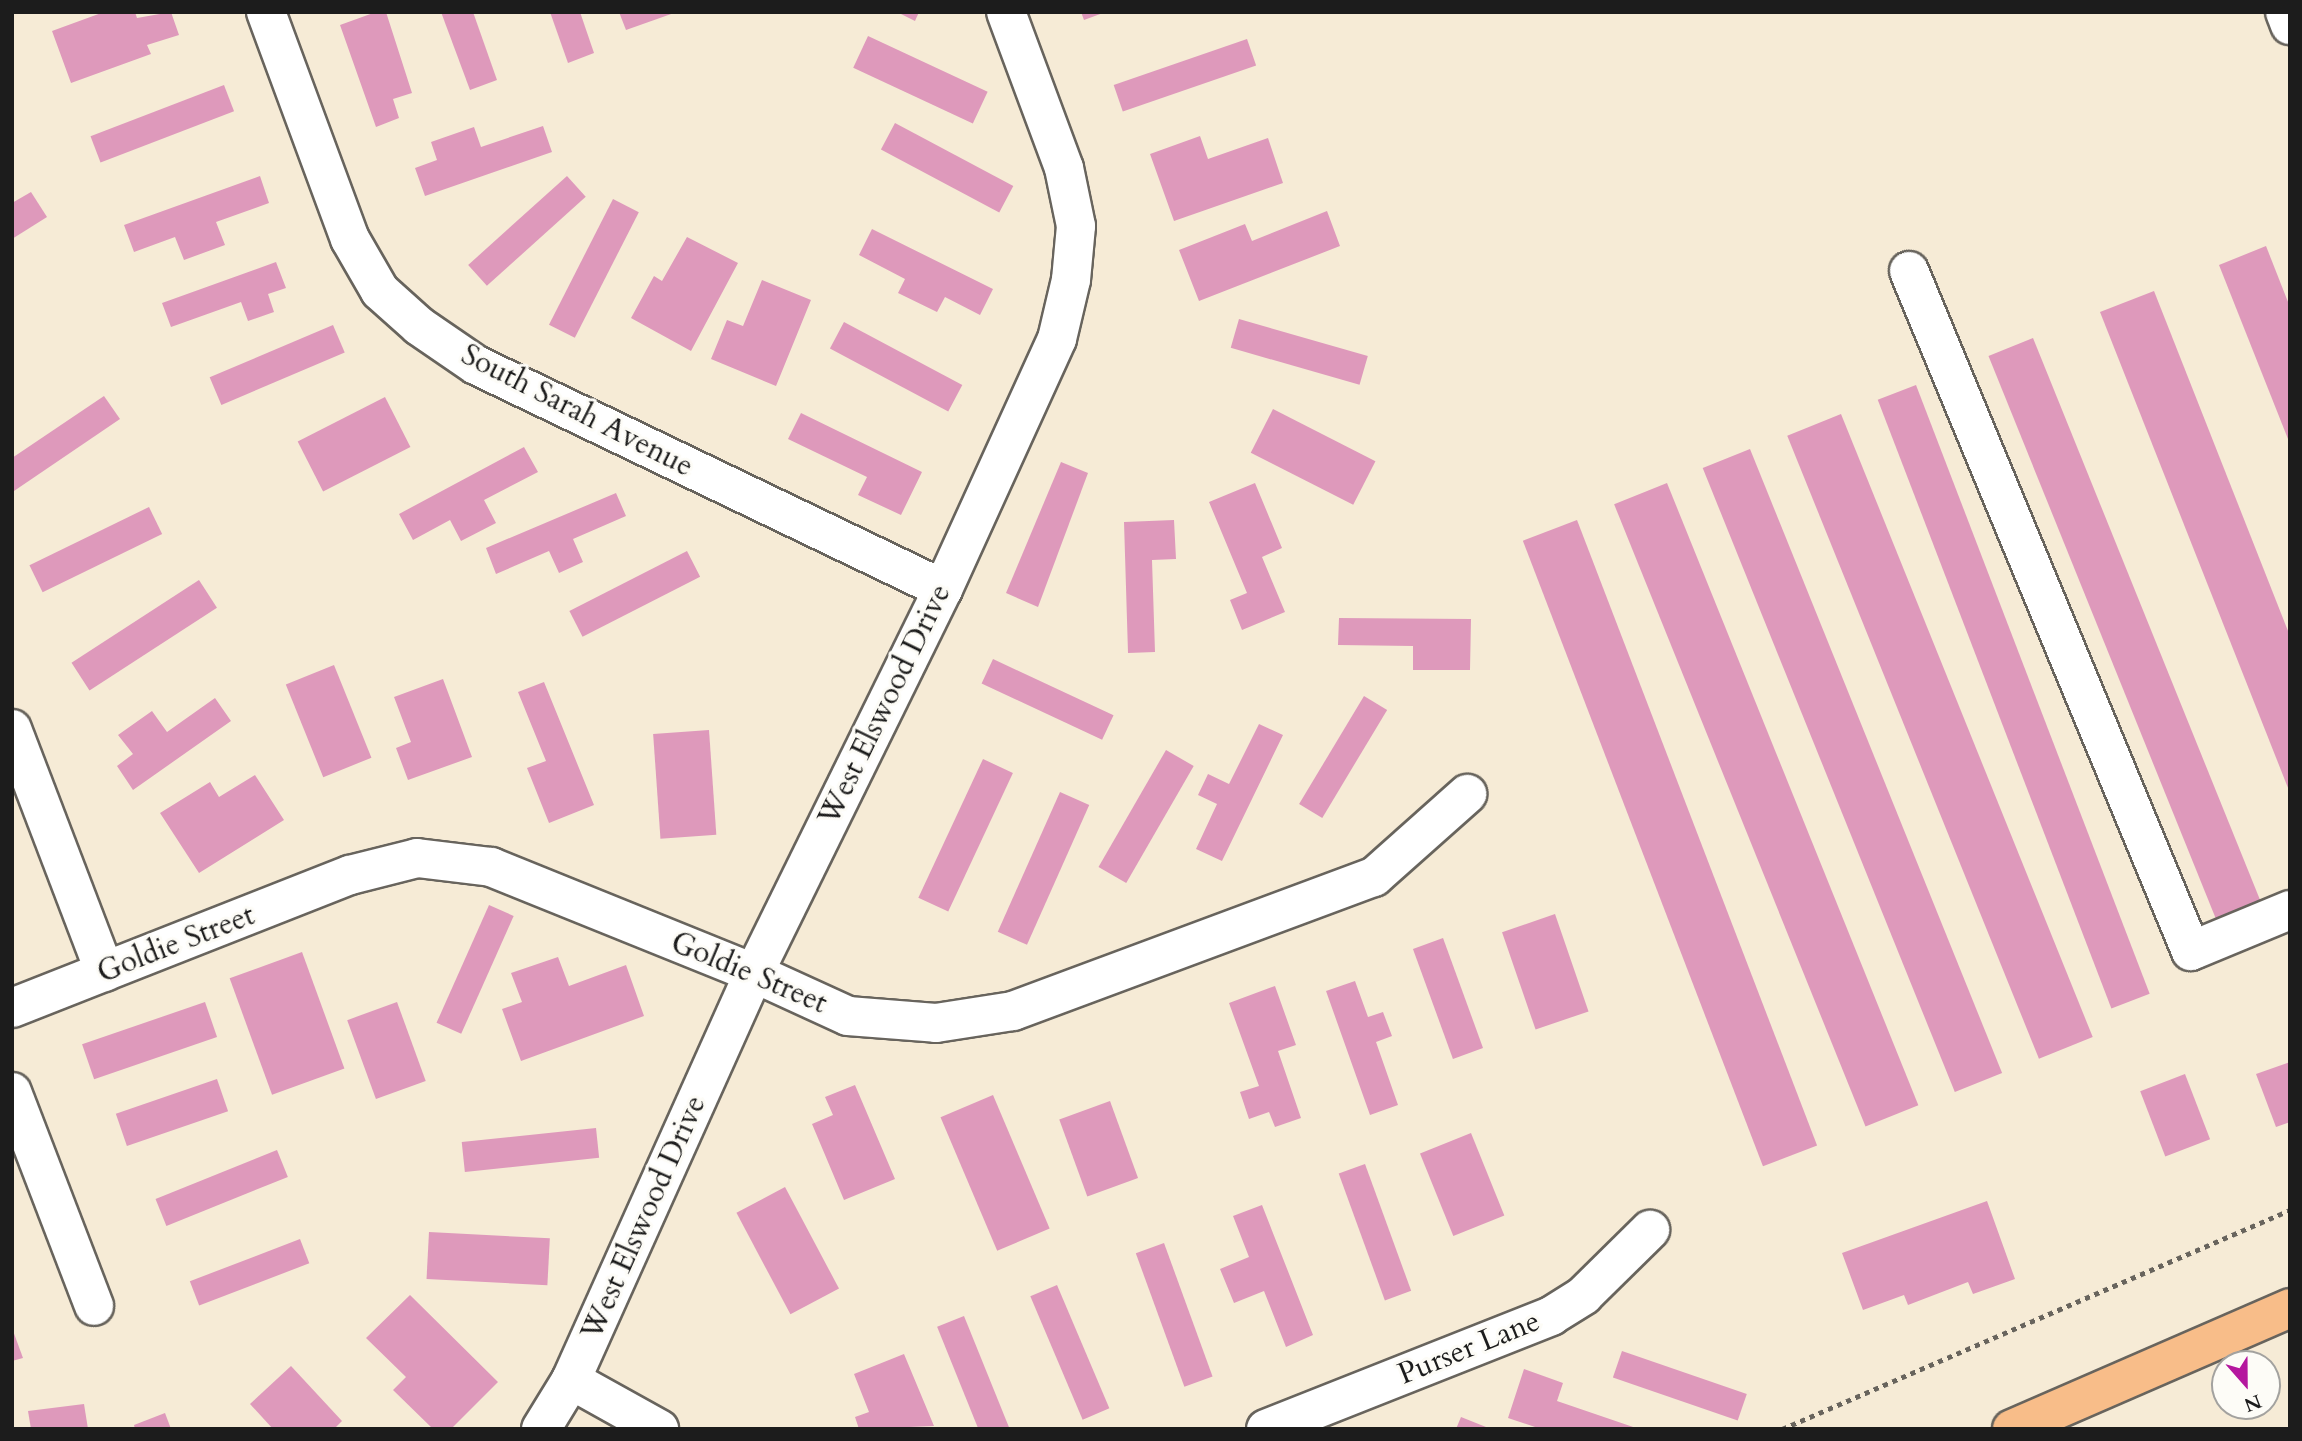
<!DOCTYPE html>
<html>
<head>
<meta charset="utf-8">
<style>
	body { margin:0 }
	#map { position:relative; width:2302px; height:1441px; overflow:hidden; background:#f6ebd6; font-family:Cardo,serif }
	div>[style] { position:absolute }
	.building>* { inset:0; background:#de99bb; transform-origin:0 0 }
	.path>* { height:4.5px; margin-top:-2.25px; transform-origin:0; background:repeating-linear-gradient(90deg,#68645d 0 5px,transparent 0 10px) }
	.roads { filter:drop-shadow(2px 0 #68645d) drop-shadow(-2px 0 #68645d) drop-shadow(0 2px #68645d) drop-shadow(0 -2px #68645d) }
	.minor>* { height:38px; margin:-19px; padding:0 19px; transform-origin:19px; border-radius:19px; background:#fff }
	.major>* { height:38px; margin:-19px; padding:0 19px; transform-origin:19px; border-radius:19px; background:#f8bd89 }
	span { translate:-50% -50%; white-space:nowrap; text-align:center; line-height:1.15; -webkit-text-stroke:6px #fdfcf7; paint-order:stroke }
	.street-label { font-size:30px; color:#1c1c1c }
	.frame { position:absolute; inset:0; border:14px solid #1c1c1c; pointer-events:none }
	.north { position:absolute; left:2211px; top:1350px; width:70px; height:70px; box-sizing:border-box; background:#fdfcf7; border:2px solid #a3a29f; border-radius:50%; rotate:159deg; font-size:19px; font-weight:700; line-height:28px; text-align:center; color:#1c1c1c }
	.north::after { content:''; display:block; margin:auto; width:24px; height:32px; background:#b5179e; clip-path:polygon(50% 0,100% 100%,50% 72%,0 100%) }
</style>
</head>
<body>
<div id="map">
	<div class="building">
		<i style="clip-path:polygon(104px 12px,135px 12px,137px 18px,171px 12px,179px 35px,147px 45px,151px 54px,71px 83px,52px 31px)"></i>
		<i style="clip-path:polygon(376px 12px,386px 12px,412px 93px,393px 99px,399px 118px,376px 127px,340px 25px)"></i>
		<i style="clip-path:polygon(441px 12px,473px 12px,497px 80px,470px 90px)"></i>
		<i style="clip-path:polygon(550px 12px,580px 12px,594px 53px,568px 63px)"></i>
		<i style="clip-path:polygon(619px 12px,674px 12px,674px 13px,626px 30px)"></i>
		<i style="clip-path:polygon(897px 12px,919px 12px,915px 21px)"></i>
		<i style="clip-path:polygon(1081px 12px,1103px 12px,1103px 13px,1084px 20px)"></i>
		<i style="left:868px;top:36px;width:132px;height:35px;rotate:25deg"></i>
		<i style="left:1247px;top:39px;width:28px;height:141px;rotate:71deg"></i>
		<i style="left:224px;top:85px;width:28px;height:143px;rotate:69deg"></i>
		<i style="left:895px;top:123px;width:134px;height:30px;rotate:28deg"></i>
		<i style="clip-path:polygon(543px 126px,552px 152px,425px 196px,415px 168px,437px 160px,431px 142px,474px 127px,481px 147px)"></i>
		<i style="clip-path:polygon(1200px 136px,1208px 159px,1268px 138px,1283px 183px,1174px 221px,1150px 154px)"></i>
		<i style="clip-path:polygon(260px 176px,269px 203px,216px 222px,225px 245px,184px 260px,175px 237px,134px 252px,124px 225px)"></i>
		<i style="left:567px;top:176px;width:28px;height:133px;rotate:48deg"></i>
		<i style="clip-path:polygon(31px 192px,47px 217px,12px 239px,12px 203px)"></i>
		<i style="left:613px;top:199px;width:29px;height:141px;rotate:27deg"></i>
		<i style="clip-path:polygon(1327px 211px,1340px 246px,1199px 301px,1179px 250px,1245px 224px,1252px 241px)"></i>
		<i style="clip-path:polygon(872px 229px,993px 289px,980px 315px,945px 297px,937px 312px,898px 293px,905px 279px,859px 255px)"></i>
		<i style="clip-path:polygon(687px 237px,738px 263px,691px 351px,631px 318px,654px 276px,662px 281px)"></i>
		<i style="clip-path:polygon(2266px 246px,2290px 307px,2290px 444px,2219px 265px)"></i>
		<i style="clip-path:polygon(276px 262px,286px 288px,268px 294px,274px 312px,248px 321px,241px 302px,171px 327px,162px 303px)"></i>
		<i style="clip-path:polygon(762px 280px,811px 300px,776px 386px,711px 359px,727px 320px,743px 326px)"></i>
		<i style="clip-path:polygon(2154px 291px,2290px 636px,2290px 793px,2100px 312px)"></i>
		<i style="left:1239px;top:319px;width:134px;height:30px;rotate:16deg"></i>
		<i style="left:844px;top:322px;width:134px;height:30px;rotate:28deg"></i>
		<i style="left:333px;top:325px;width:30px;height:134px;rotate:67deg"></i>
		<i style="left:2033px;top:338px;width:614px;height:48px;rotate:68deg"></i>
		<i style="left:1916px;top:385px;width:652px;height:41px;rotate:69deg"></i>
		<i style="clip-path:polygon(104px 396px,120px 419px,14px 491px,12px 458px)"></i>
		<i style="left:385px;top:397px;width:56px;height:98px;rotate:63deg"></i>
		<i style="left:1273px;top:409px;width:115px;height:49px;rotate:27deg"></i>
		<i style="clip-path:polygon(801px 413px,922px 472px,901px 515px,858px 495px,867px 477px,788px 439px)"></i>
		<i style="left:1841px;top:414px;width:672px;height:58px;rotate:68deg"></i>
		<i style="clip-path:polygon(524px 447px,538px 472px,484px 500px,496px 523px,461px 541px,450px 520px,413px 540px,399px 514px)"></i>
		<i style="left:1750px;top:449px;width:673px;height:51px;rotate:68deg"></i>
		<i style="clip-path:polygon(1061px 462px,1088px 473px,1038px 607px,1006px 593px)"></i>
		<i style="clip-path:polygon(1255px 483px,1282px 548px,1262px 557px,1285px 612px,1242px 630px,1230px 600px,1247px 593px,1209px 502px)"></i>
		<i style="left:1667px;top:483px;width:671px;height:57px;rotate:68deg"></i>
		<i style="clip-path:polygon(616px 493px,626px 516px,573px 539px,583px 562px,559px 573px,549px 551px,496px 574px,486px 548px)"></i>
		<i style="left:149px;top:507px;width:30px;height:133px;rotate:64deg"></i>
		<i style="clip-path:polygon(1174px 520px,1176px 559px,1152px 560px,1155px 652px,1128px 653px,1124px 522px)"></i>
		<i style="left:1577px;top:520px;width:670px;height:58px;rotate:69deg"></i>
		<i style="left:687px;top:551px;width:29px;height:132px;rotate:63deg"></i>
		<i style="left:199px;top:580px;width:33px;height:152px;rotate:57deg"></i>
		<i style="clip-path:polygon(1339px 618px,1471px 619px,1470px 670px,1413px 670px,1413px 646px,1338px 645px)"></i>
		<i style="left:993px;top:659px;width:133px;height:27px;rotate:25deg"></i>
		<i style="left:334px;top:665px;width:100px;height:52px;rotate:68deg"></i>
		<i style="clip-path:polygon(443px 679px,472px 757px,408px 780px,396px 748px,411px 742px,394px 697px)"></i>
		<i style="clip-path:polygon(544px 682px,594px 805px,549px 823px,527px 768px,546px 761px,518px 692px)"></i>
		<i style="left:1364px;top:696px;width:27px;height:126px;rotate:31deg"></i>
		<i style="clip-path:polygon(215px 698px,231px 721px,133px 790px,117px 766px,133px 754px,118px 735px,152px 711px,167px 732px)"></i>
		<i style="clip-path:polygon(1259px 724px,1283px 735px,1222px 861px,1196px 849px,1217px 804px,1198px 795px,1208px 774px,1229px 784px)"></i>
		<i style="left:709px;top:730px;width:105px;height:56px;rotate:86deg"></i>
		<i style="left:1166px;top:750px;width:32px;height:135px;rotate:30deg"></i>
		<i style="left:983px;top:759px;width:33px;height:153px;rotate:25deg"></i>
		<i style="clip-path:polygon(255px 775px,284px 820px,199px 873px,160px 813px,210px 782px,219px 797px)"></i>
		<i style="left:1060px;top:792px;width:32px;height:153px;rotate:24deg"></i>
		<i style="left:489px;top:905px;width:27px;height:129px;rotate:24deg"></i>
		<i style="left:1555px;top:914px;width:103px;height:56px;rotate:71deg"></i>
		<i style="left:1443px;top:938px;width:117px;height:32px;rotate:70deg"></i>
		<i style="left:302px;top:952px;width:124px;height:77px;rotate:70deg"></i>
		<i style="clip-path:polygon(558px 957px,569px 986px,626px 965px,644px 1016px,521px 1061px,502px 1009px,522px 1002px,511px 973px)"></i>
		<i style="clip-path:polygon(1355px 981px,1368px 1017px,1383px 1012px,1392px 1036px,1376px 1042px,1398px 1105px,1370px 1115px,1326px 991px)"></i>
		<i style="clip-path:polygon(1275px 986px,1296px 1045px,1278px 1051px,1301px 1118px,1275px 1127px,1269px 1112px,1249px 1119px,1240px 1092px,1259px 1086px,1229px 1003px)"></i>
		<i style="left:205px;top:1002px;width:37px;height:130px;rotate:71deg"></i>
		<i style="left:397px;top:1002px;width:84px;height:53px;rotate:70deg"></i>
		<i style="clip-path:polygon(2290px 1062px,2290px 1122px,2276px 1127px,2256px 1074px)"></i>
		<i style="left:2185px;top:1074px;width:70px;height:48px;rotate:69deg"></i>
		<i style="left:217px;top:1079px;width:34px;height:107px;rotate:71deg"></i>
		<i style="clip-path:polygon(855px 1085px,895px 1179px,844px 1200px,812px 1124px,833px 1115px,825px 1097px)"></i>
		<i style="left:993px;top:1095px;width:145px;height:57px;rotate:67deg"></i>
		<i style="left:1110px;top:1101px;width:82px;height:54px;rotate:70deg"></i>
		<i style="left:596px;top:1128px;width:30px;height:135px;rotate:84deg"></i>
		<i style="left:1471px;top:1133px;width:89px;height:55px;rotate:68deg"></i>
		<i style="left:277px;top:1150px;width:29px;height:131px;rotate:68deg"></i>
		<i style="left:1365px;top:1164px;width:135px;height:28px;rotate:70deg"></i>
		<i style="left:785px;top:1187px;width:115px;height:55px;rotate:62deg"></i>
		<i style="clip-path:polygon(1987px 1201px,2015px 1279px,1973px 1294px,1968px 1282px,1908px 1305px,1904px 1295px,1863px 1310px,1842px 1253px)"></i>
		<i style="clip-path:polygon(1262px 1205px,1313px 1335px,1286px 1347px,1264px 1291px,1234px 1303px,1220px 1269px,1249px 1257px,1233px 1216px)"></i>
		<i style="left:429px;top:1232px;width:121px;height:47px;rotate:3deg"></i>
		<i style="left:300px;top:1239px;width:26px;height:118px;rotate:69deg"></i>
		<i style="left:1164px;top:1243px;width:142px;height:30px;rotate:70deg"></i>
		<i style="left:1057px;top:1285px;width:134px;height:29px;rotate:67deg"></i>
		<i style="clip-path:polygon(410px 1295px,498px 1382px,451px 1429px,433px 1429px,393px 1390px,406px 1377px,366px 1338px)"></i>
		<i style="left:964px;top:1316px;width:122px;height:29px;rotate:68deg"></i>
		<i style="clip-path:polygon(12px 1328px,23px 1358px,12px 1361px)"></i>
		<i style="left:1622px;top:1351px;width:132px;height:28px;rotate:19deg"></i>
		<i style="clip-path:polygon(904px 1354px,934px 1426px,859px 1429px,855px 1417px,869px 1412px,854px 1374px)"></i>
		<i style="clip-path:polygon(291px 1366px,342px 1421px,334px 1429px,273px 1429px,250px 1404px)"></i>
		<i style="clip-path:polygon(1524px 1369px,1563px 1383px,1557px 1401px,1639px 1429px,1541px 1429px,1508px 1418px)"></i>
		<i style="clip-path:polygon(84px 1404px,88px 1429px,31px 1429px,28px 1411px)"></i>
		<i style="clip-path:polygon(165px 1413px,171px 1429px,135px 1429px,134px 1425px)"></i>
		<i style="clip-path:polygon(1461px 1417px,1491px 1429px,1456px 1429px)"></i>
	</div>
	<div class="path">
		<i style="left:1782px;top:1429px;width:553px;rotate:-23.32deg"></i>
	</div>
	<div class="roads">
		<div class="minor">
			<i style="left:266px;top:12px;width:242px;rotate:69.7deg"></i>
			<i style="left:350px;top:239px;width:60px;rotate:60deg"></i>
			<i style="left:380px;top:291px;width:52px;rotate:41.9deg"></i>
			<i style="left:419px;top:326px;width:69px;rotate:34.4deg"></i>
			<i style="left:476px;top:365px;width:518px;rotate:25.63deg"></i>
			<i style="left:2285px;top:12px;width:14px;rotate:69deg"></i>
			<i style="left:1909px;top:271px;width:736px;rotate:67.48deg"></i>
			<i style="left:2191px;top:951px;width:107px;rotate:-22.5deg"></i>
			<i style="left:12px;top:729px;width:260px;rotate:69.1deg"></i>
			<i style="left:12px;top:1008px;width:363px;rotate:-21.5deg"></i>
			<i style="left:350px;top:875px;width:69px;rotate:-14.2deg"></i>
			<i style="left:417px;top:858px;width:75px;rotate:6.9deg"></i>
			<i style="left:491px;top:867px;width:284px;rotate:22deg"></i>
			<i style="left:754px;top:973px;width:103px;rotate:24.6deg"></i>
			<i style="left:848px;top:1016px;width:88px;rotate:4.5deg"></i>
			<i style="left:936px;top:1023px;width:78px;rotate:-8.9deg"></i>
			<i style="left:1013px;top:1011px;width:385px;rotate:-20.4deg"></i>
			<i style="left:1374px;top:877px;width:125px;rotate:-41.7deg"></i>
			<i style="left:12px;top:1092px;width:229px;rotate:69deg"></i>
			<i style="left:571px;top:1380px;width:101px;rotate:29.1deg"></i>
			<i style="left:541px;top:1429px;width:57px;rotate:-58.5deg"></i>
			<i style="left:571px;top:1380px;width:446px;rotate:-65.8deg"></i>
			<i style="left:754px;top:973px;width:428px;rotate:-63.8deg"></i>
			<i style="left:943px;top:589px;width:275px;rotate:-65.5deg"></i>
			<i style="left:1057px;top:339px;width:61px;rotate:-76.7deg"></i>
			<i style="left:1071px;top:280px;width:54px;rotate:-84.7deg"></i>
			<i style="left:1076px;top:226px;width:59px;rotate:-101.7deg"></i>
			<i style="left:1064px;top:168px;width:166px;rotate:-110.4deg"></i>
			<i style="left:1266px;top:1429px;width:307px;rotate:-21.6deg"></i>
			<i style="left:1551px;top:1316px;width:39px;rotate:-32deg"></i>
			<i style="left:1584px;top:1295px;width:93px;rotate:-44.6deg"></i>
		</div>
		<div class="major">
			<i style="left:2012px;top:1429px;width:303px;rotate:-23.5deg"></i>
		</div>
	</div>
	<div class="street-label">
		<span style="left:577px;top:411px;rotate:27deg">South Sarah Avenue</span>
		<span style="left:885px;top:705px;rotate:-64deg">West Elswood Drive</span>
		<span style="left:176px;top:944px;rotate:-21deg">Goldie Street</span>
		<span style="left:749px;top:973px;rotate:23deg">Goldie Street</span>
		<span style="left:644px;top:1218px;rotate:-66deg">West Elswood Drive</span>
		<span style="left:1469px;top:1348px;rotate:-22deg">Purser Lane</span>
	</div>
	<div class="frame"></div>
	<div class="north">N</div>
</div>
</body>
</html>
